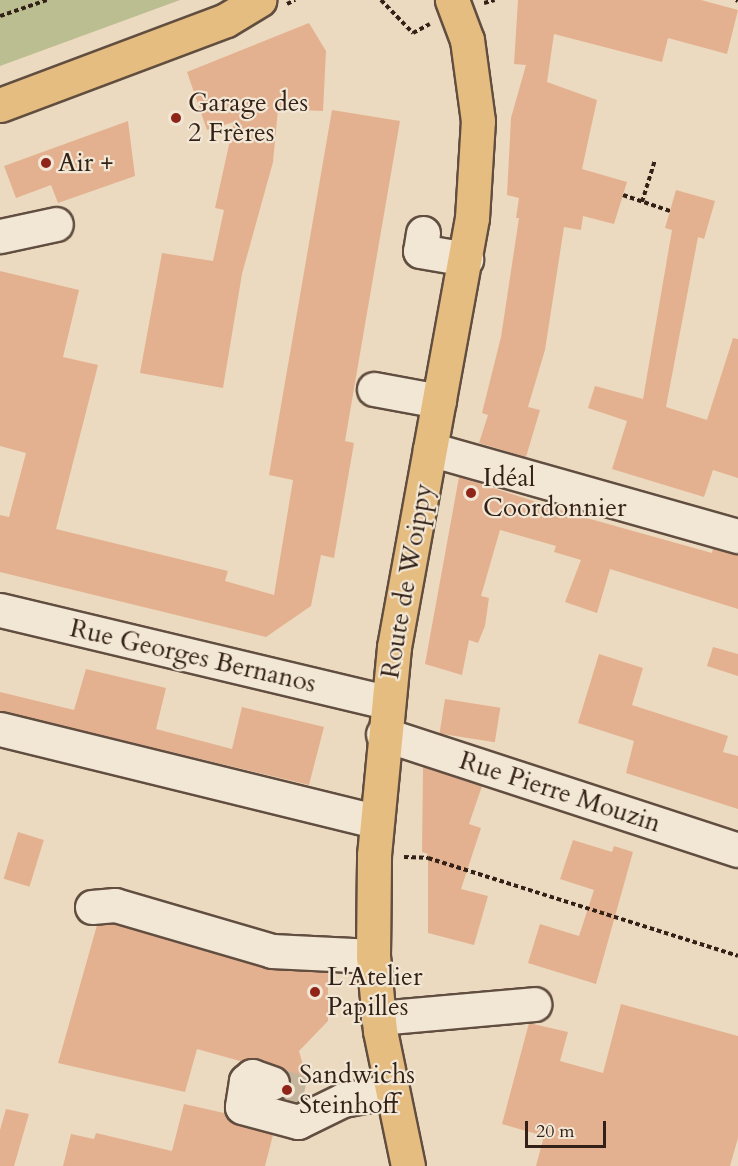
<!DOCTYPE html>
<html>
<head>
<meta charset="utf-8">
<style>
	body { margin:0 }
	#map { position:relative; width:738px; height:1166px; overflow:hidden; background:#ebdabf; font-family:Cardo,serif }
	div>[style] { position:absolute }
	.green>* { inset:0; background:#babe90 }
	.building>* { inset:0; background:#e4b190; transform-origin:0 0 }
	.minor-tunnel>* { height:33px; margin-top:-16.5px; transform-origin:0; background:repeating-linear-gradient(90deg,#c6b59d 0 33px,transparent 0 49px) }
	.path>* { height:4px; margin-top:-2px; transform-origin:0; background:repeating-linear-gradient(90deg,#332016 0 4.5px,transparent 0 7.5px) }
	.roads { filter:drop-shadow(2px 0 #614e40) drop-shadow(-2px 0 #614e40) drop-shadow(0 2px #614e40) drop-shadow(0 -2px #614e40) }
	.minor>* { height:33px; margin:-16.5px; padding:0 16.5px; transform-origin:16.5px; border-radius:16.5px; background:#f2e7d5 }
	.major>* { height:33px; margin:-16.5px; padding:0 16.5px; transform-origin:16.5px; border-radius:16.5px; background:#e6bd80 }
	.dots>* { width:16px; height:16px; translate:-50% -50%; box-sizing:border-box; border:3px solid #f2e7d5; border-radius:50% }
	span { translate:-50% -50%; white-space:nowrap; text-align:center; line-height:1.15; -webkit-text-stroke:4.5px #f2e7d5; paint-order:stroke }
	.poi-label { font-size:26px; color:#332016 }
	.left { translate:0 -50%; text-align:left }
	.street-label { font-size:26px; color:#332016 }
	.scale { position:absolute; left:525px; top:1121px; width:81px; height:27px; box-sizing:border-box; border:3px solid #332016; border-top:0; padding-left:8px; font-size:18px; line-height:21px; white-space:nowrap; color:#332016; -webkit-text-stroke:4px #f2e7d5; paint-order:stroke }
</style>
</head>
<body>
<div id="map">
	<div class="green">
		<i style="clip-path:polygon(0 0,180px 0,0 66px)"></i>
	</div>
	<div class="building">
		<i style="clip-path:polygon(518px 0,701px 0,738px 10px,727px 54px,668px 38px,662px 62px,554px 34px,547px 82px,597px 100px,582px 169px,627px 182px,614px 224px,583px 216px,581px 230px,564px 227px,545px 350px,528px 407px,540px 410px,526px 457px,479px 443px,488px 415px,482px 413px,501px 337px,519px 218px,516px 218px,519px 198px,507px 195px,511px 118px,526px 65px,514px 64px)"></i>
		<i style="clip-path:polygon(309px 23px,326px 51px,323px 111px,278px 109px,273px 162px,242px 274px,223px 388px,140px 373px,162px 253px,213px 261px,224px 210px,215px 208px,234px 122px,207px 130px,187px 72px)"></i>
		<i style="clip-path:polygon(332px 110px,400px 121px,345px 441px,354px 443px,334px 558px,321px 555px,311px 606px,266px 637px,0 572px,0 515px,9px 517px,26px 453px,0 446px,0 271px,79px 290px,63px 357px,98px 365px,56px 529px,228px 571px,225px 581px,274px 595px,293px 480px,269px 475px)"></i>
		<i style="clip-path:polygon(128px 121px,135px 176px,58px 203px,51px 185px,16px 198px,4px 166px)"></i>
		<i style="clip-path:polygon(676px 190px,715px 201px,704px 239px,698px 237px,666px 407px,707px 420px,733px 338px,738px 339px,738px 478px,713px 470px,704px 497px,612px 469px,627px 421px,588px 408px,595px 386px,643px 399px,672px 230px,665px 228px)"></i>
		<i style="clip-path:polygon(459px 477px,583px 517px,712px 553px,713px 548px,738px 555px,738px 609px,610px 569px,597px 613px,565px 602px,581px 560px,554px 552px,556px 546px,500px 530px,481px 596px,489px 598px,485px 626px,478px 643px,469px 640px,462px 675px,425px 664px)"></i>
		<i style="clip-path:polygon(713px 647px,738px 654px,738px 676px,707px 666px)"></i>
		<i style="clip-path:polygon(599px 654px,643px 668px,632px 705px,728px 736px,723px 752px,738px 756px,738px 809px,626px 773px,634px 741px,578px 723px)"></i>
		<i style="clip-path:polygon(86px 669px,166px 688px,156px 729px,232px 749px,242px 707px,324px 727px,309px 785px,0 711px,0 692px,74px 710px)"></i>
		<i style="left:445px;top:699px;width:56px;height:35px;rotate:9deg"></i>
		<i style="clip-path:polygon(423px 767px,482px 786px,469px 824px,481px 828px,461px 889px,488px 896px,474px 945px,428px 933px,428px 854px,422px 852px)"></i>
		<i style="left:18px;top:832px;width:27px;height:49px;rotate:17deg"></i>
		<i style="clip-path:polygon(573px 840px,612px 852px,614px 846px,633px 852px,596px 984px,528px 963px,540px 924px,579px 936px,594px 890px,560px 879px)"></i>
		<i style="clip-path:polygon(113px 924px,267px 969px,328px 973px,328px 1021px,299px 1051px,307px 1079px,303px 1099px,282px 1098px,290px 1089px,287px 1071px,258px 1058px,240px 1061px,197px 1049px,185px 1092px,58px 1063px,97px 925px)"></i>
		<i style="clip-path:polygon(621px 1004px,738px 1036px,738px 1138px,730px 1166px,536px 1166px,544px 1136px,502px 1124px,529px 1023px,568px 1032px,560px 1061px,603px 1073px)"></i>
		<i style="clip-path:polygon(184px 1104px,224px 1113px,237px 1125px,273px 1135px,265px 1166px,63px 1166px,71px 1134px,94px 1139px,96px 1133px,172px 1151px)"></i>
		<i style="clip-path:polygon(6px 1109px,29px 1114px,14px 1166px,0 1166px,0 1130px)"></i>
	</div>
	<div class="minor-tunnel">
		<i style="left:272px;top:1083px;width:33px;rotate:16deg"></i>
	</div>
	<div class="path">
		<i style="left:381px;top:0;width:46px;rotate:45.9deg"></i>
		<i style="left:413px;top:33px;width:19px;rotate:-28deg"></i>
		<i style="left:736px;top:0;width:2px;rotate:27deg"></i>
		<i style="left:484px;top:3px;width:11px;rotate:-15deg"></i>
		<i style="left:287px;top:4px;width:9px;rotate:-27deg"></i>
		<i style="left:0;top:16px;width:50px;rotate:-18.8deg"></i>
		<i style="left:623px;top:195px;width:50px;rotate:18.8deg"></i>
		<i style="left:642px;top:202px;width:44px;rotate:-72.8deg"></i>
		<i style="left:404px;top:857px;width:24px;rotate:2deg"></i>
		<i style="left:428px;top:858px;width:325px;rotate:17.5deg"></i>
	</div>
	<div class="roads">
		<div class="minor">
			<i style="left:423px;top:233px;width:18px;rotate:99deg"></i>
			<i style="left:420px;top:251px;width:47px;rotate:9.9deg"></i>
			<i style="left:0;top:236px;width:57px;rotate:-12.1deg"></i>
			<i style="left:374px;top:389px;width:66px;rotate:10.5deg"></i>
			<i style="left:430px;top:449px;width:320px;rotate:15.8deg"></i>
			<i style="left:0;top:610px;width:397px;rotate:13.4deg"></i>
			<i style="left:0;top:729px;width:386px;rotate:13.8deg"></i>
			<i style="left:383px;top:734px;width:373px;rotate:18.1deg"></i>
			<i style="left:92px;top:907px;width:23px;rotate:-5deg"></i>
			<i style="left:115px;top:905px;width:164px;rotate:16.3deg"></i>
			<i style="left:272px;top:951px;width:101px;rotate:2.8deg"></i>
			<i style="left:378px;top:1018px;width:157px;rotate:-5.1deg"></i>
			<i style="left:272px;top:1083px;width:21px;rotate:-161deg"></i>
			<i style="left:252px;top:1076px;width:8px;rotate:140deg"></i>
			<i style="left:246px;top:1081px;width:26px;rotate:99deg"></i>
			<i style="left:242px;top:1107px;width:58px;rotate:15deg"></i>
			<i style="left:298px;top:1122px;width:50px;rotate:-26.1deg"></i>
			<i style="left:343px;top:1100px;width:48px;rotate:-10.8deg"></i>
		</div>
		<div class="major">
			<i style="left:0;top:105px;width:241px;rotate:-20.6deg"></i>
			<i style="left:226px;top:20px;width:39px;rotate:-31deg"></i>
			<i style="left:408px;top:1166px;width:138px;rotate:-101.7deg"></i>
			<i style="left:380px;top:1031px;width:75px;rotate:-95.3deg"></i>
			<i style="left:373px;top:956px;width:101px;rotate:-89.4deg"></i>
			<i style="left:374px;top:855px;width:209px;rotate:-84.5deg"></i>
			<i style="left:394px;top:647px;width:436px;rotate:-79.7deg"></i>
			<i style="left:472px;top:218px;width:97px;rotate:-86.5deg"></i>
			<i style="left:478px;top:121px;width:82px;rotate:-97.7deg"></i>
			<i style="left:467px;top:40px;width:43px;rotate:-110.6deg"></i>
		</div>
	</div>
	<div class="dots">
		<i style="left:176px;top:118px;background:#8f2418"></i>
		<i style="left:46px;top:163px;background:#8f2418"></i>
		<i style="left:471px;top:493px;background:#8f2418"></i>
		<i style="left:315px;top:992px;background:#8f2418"></i>
		<i style="left:287px;top:1090px;background:#8f2418"></i>
	</div>
	<div class="poi-label">
		<span class="left" style="left:188px;top:118px">Garage des<br>2 Frères</span>
		<span class="left" style="left:58px;top:163px">Air +</span>
		<span class="left" style="left:483px;top:493px">Idéal<br>Coordonnier</span>
		<span class="left" style="left:327px;top:992px">L'Atelier<br>Papilles</span>
		<span class="left" style="left:299px;top:1090px">Sandwichs<br>Steinhoff</span>
	</div>
	<div class="street-label">
		<span style="left:407px;top:581px;rotate:-80deg">Route de Woippy</span>
		<span style="left:193px;top:656px;rotate:13deg">Rue Georges Bernanos</span>
		<span style="left:560px;top:792px;rotate:18deg">Rue Pierre Mouzin</span>
	</div>
	<div class="scale">20 m</div>
</div>
</body>
</html>
